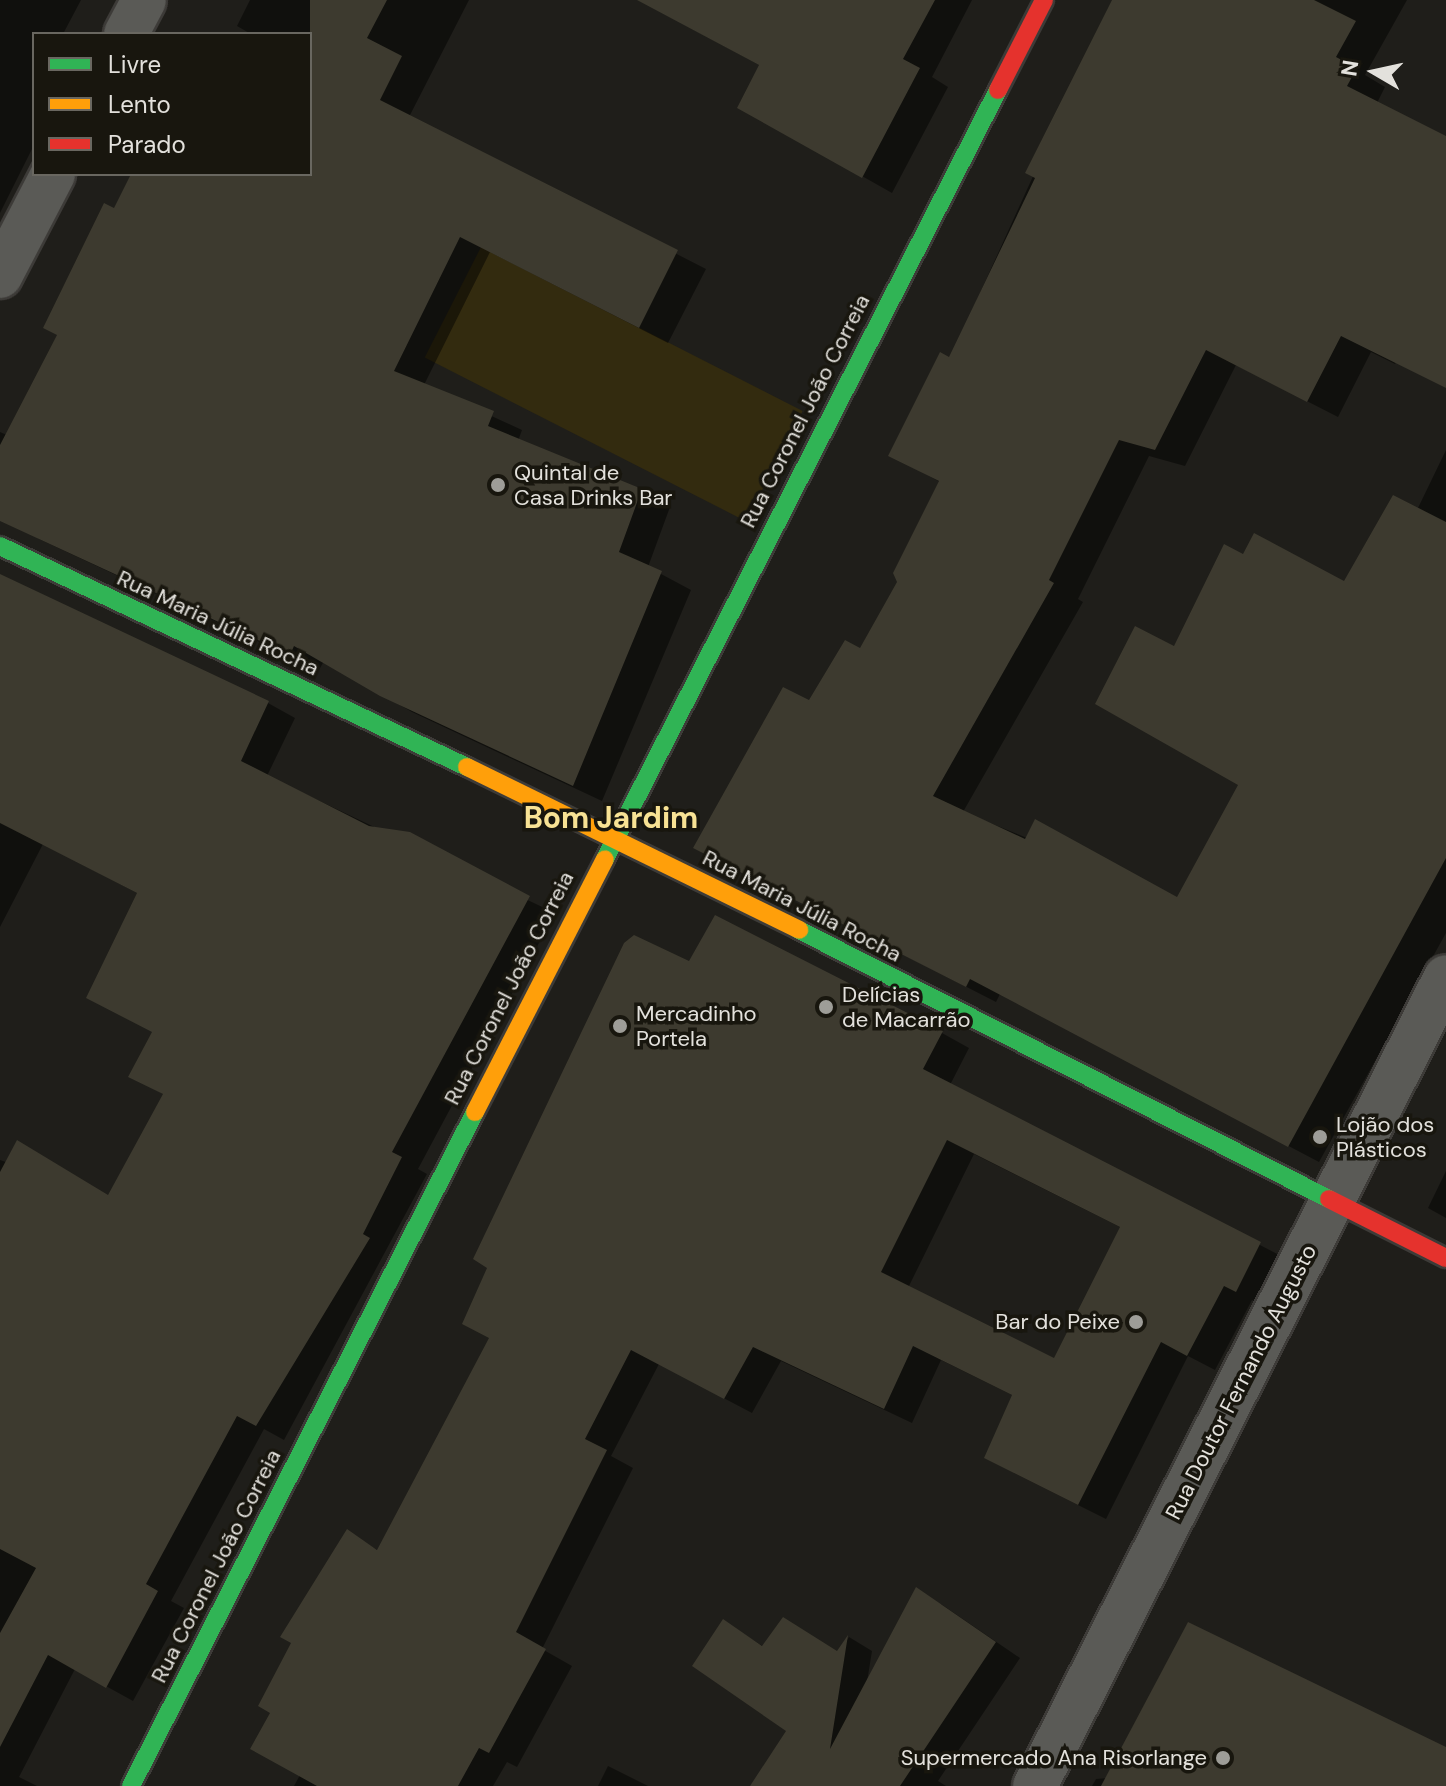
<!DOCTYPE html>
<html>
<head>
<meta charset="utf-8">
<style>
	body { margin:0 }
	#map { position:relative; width:1446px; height:1786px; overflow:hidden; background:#1f1e1a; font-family:"DM Sans",sans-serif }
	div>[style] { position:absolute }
	.green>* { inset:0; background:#332b0f; transform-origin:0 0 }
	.shadow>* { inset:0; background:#0007 }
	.building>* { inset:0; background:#3d3a2f }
	.roads { filter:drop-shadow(2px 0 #3d3b38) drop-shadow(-2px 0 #3d3b38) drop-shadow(0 2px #3d3b38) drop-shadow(0 -2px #3d3b38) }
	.street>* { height:44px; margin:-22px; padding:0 22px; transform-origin:22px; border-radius:22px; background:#5a5a56 }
	.fast>* { height:18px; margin:-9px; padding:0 9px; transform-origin:9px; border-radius:9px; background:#30b455 }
	.slow>* { height:18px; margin:-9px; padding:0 9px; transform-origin:9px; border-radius:9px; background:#ff9f0a }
	.jam>* { height:18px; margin:-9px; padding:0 9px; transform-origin:9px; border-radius:9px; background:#e5322d }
	.dots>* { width:22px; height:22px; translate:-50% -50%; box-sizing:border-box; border:4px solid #18160e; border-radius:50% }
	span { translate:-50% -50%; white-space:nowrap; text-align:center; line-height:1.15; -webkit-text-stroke:7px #18160e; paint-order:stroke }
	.street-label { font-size:22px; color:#e3e1dc }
	.poi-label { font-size:22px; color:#e3e1dc }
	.left { translate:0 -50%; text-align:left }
	.right { translate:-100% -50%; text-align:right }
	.district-label { font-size:30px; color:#f8e294; font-weight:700 }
	.legend { position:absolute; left:32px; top:32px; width:280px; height:144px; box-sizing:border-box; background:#18160e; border:2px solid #696760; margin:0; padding:10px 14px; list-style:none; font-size:24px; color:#e3e1dc }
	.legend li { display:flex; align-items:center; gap:16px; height:40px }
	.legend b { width:40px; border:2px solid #696760 }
	.north { position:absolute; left:1334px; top:32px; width:80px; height:80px; -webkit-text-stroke:6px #18160e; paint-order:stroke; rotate:279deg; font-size:22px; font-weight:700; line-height:32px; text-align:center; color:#e3e1dc }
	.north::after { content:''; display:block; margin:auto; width:28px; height:36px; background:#e3e1dc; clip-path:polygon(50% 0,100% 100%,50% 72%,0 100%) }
</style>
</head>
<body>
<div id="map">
	<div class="green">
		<i style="left:481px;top:247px;width:361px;height:124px;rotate:27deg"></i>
	</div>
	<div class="shadow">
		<i style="clip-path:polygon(0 0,81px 0,63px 34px,34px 34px,34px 145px,0 213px)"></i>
		<i style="clip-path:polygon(250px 0,469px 0,409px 117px,706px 269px,668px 343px,490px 252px,424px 385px,522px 430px,518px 441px,670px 507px,648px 567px,691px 590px,602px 801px,412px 712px,324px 661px,319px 670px,39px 539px,0 510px,0 432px,7px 435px,60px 335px,133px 174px,310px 174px,310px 34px,251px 34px,237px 26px)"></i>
		<i style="clip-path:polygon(639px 0,972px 0,932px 77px,948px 87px,892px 193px,740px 107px,761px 66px)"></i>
		<i style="clip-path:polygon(1113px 0,1407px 0,1365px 75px,1385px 87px,1377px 103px,1446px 138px,1446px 254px,1395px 364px,1371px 352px,1338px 417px,1236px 365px,1185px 466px,1149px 456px,1078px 599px,1083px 602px,963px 812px,1178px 899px,1241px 785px,1175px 649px,1244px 556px,1344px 584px,1417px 510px,1446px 450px,1446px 933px,1319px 1162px,1000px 994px,996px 1002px,695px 848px,810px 702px,861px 651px,899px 582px,940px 482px,890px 455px,950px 359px)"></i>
		<i style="clip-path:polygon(0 610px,268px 703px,295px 718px,267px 776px,555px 913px,418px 1169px,427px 1174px,284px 1440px,264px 1429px,171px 1601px,184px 1608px,133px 1701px,75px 1669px,19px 1777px,37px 1786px,0 1786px,0 1160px,109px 1197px,165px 1095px,131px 1076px,154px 1032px,139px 894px,43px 844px,0 927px)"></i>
		<i style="clip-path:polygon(evenodd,689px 964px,942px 1033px,969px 1048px,950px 1085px,1287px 1259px,1264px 1306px,1252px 1300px,1215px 1370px,1188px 1356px,1106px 1519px,1014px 1473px,1014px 1396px,941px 1360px,912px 1423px,781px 1361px,752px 1413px,659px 1364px,611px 1456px,633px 1468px,542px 1649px,572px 1666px,517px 1767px,507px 1762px,493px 1786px,294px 1786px,300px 1775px,273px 1712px,347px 1532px,379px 1551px,689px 964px,974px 1154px,1122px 1228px,1055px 1361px,908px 1288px,974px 1154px)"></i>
		<i style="clip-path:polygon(1446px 1171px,1446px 1218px,1428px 1208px)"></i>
		<i style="clip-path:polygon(941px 1604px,1020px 1658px,938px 1781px,946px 1786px,753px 1786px,789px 1730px,723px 1621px,764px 1647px,839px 1653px,849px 1637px,872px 1651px,867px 1682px)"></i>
		<i style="clip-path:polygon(1446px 1749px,1446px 1786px,1092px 1786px,1096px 1779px)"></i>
		<i style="clip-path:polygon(608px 1766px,648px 1786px,598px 1786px)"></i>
	</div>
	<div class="building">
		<i style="clip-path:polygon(310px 0,387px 0,367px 38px,402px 56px,380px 100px,678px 250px,639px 328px,460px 237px,394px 371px,494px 411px,488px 426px,642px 489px,619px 552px,662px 571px,573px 786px,380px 696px,294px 646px,290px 655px,0 521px,0 445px,57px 335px,43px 328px,104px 203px,114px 208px,131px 174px,310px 174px)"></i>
		<i style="clip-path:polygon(637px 0,935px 0,903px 59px,920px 68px,862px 178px,737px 108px,759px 65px)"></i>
		<i style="clip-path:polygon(1112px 0,1314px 0,1356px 21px,1336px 57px,1357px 68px,1347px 86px,1446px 136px,1446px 388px,1341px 336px,1307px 402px,1206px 350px,1155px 450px,1119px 440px,1049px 580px,1054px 583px,933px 796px,1025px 839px,1035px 819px,1177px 897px,1238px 785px,1095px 704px,1135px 626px,1174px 646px,1224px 544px,1243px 554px,1254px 533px,1344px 581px,1393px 495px,1446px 522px,1446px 858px,1288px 1147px,970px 979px,966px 987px,693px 848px,783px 687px,809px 700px,845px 640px,860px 648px,897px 582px,893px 573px,939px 481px,888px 456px,940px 352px,949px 357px,1035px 178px,1025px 173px)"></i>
		<i style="clip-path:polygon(0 574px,269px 701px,241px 761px,369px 826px,410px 832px,530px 896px,392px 1152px,402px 1157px,363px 1234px,370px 1238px,256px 1426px,237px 1416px,146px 1584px,158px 1591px,106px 1688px,48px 1655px,0 1747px,0 1633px,36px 1568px,0 1549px,0 1172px,17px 1140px,108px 1195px,163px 1094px,128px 1077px,152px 1032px,86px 998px,137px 893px,0 823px)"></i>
		<i style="clip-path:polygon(evenodd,715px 915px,943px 1031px,923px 1069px,1261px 1242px,1236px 1292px,1224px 1286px,1187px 1356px,1161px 1342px,1078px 1505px,984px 1458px,1012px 1395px,913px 1346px,884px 1409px,753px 1347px,724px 1399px,631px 1350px,585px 1439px,607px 1450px,516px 1632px,546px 1649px,489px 1753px,479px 1748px,458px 1786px,317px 1786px,250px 1749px,270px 1713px,258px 1706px,291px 1643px,280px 1637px,347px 1529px,377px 1550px,489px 1338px,462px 1324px,487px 1268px,473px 1259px,624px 943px,634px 935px,689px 961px,715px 915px,947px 1140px,1120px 1227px,1054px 1358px,881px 1272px,947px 1140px)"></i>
		<i style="clip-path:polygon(916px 1587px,996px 1642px,900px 1786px,750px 1786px,786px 1731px,692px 1666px,723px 1619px,762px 1646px,783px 1617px,837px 1651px,848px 1635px,830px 1749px)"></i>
		<i style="clip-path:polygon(1188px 1622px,1446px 1747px,1446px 1786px,1101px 1786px)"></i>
	</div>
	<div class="roads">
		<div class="street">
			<i style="left:126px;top:34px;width:38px;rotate:-62deg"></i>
			<i style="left:0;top:276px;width:115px;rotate:-62.5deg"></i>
			<i style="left:1035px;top:1786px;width:907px;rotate:-63.07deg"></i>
		</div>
		<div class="fast">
			<i style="left:0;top:546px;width:517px;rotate:25.33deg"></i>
			<i style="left:605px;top:859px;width:864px;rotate:-62.93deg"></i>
			<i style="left:799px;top:930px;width:594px;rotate:26.91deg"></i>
			<i style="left:131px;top:1786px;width:757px;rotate:-62.96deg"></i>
		</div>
		<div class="slow">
			<i style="left:467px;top:767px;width:370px;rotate:26.1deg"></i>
			<i style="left:475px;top:1112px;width:284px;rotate:-62.8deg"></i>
		</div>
		<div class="jam">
			<i style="left:998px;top:90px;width:101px;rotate:-62.9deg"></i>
			<i style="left:1329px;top:1199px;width:131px;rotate:26.8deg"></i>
		</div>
	</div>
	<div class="dots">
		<i style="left:498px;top:485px;background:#9e9d98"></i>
		<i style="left:826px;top:1007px;background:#9e9d98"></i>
		<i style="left:620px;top:1026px;background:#9e9d98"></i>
		<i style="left:1320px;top:1137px;background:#9e9d98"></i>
		<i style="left:1136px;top:1322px;background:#9e9d98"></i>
		<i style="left:1223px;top:1758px;background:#9e9d98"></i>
	</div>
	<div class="street-label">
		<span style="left:805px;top:411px;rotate:-63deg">Rua Coronel João Correia</span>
		<span style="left:218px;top:623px;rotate:25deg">Rua Maria Júlia Rocha</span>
		<span style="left:802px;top:906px;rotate:27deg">Rua Maria Júlia Rocha</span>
		<span style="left:509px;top:988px;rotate:-63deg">Rua Coronel João Correia</span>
		<span style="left:1241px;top:1382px;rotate:-63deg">Rua Doutor Fernando Augusto</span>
		<span style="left:216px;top:1566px;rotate:-63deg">Rua Coronel João Correia</span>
	</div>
	<div class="poi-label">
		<span class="left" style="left:514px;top:485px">Quintal de<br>Casa Drinks Bar</span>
		<span class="left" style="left:842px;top:1007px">Delícias<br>de Macarrão</span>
		<span class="left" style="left:636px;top:1026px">Mercadinho<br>Portela</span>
		<span class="left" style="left:1336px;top:1137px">Lojão dos<br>Plásticos</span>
		<span class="right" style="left:1120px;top:1322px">Bar do Peixe</span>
		<span class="right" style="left:1207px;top:1758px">Supermercado Ana Risorlange</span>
	</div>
	<div class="district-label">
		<span style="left:611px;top:818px">Bom Jardim</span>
	</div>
	<ul class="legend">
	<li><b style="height:10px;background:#30b455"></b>Livre</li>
	<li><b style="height:10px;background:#ff9f0a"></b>Lento</li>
	<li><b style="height:10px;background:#e5322d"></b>Parado</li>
	</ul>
	<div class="north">N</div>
</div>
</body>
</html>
